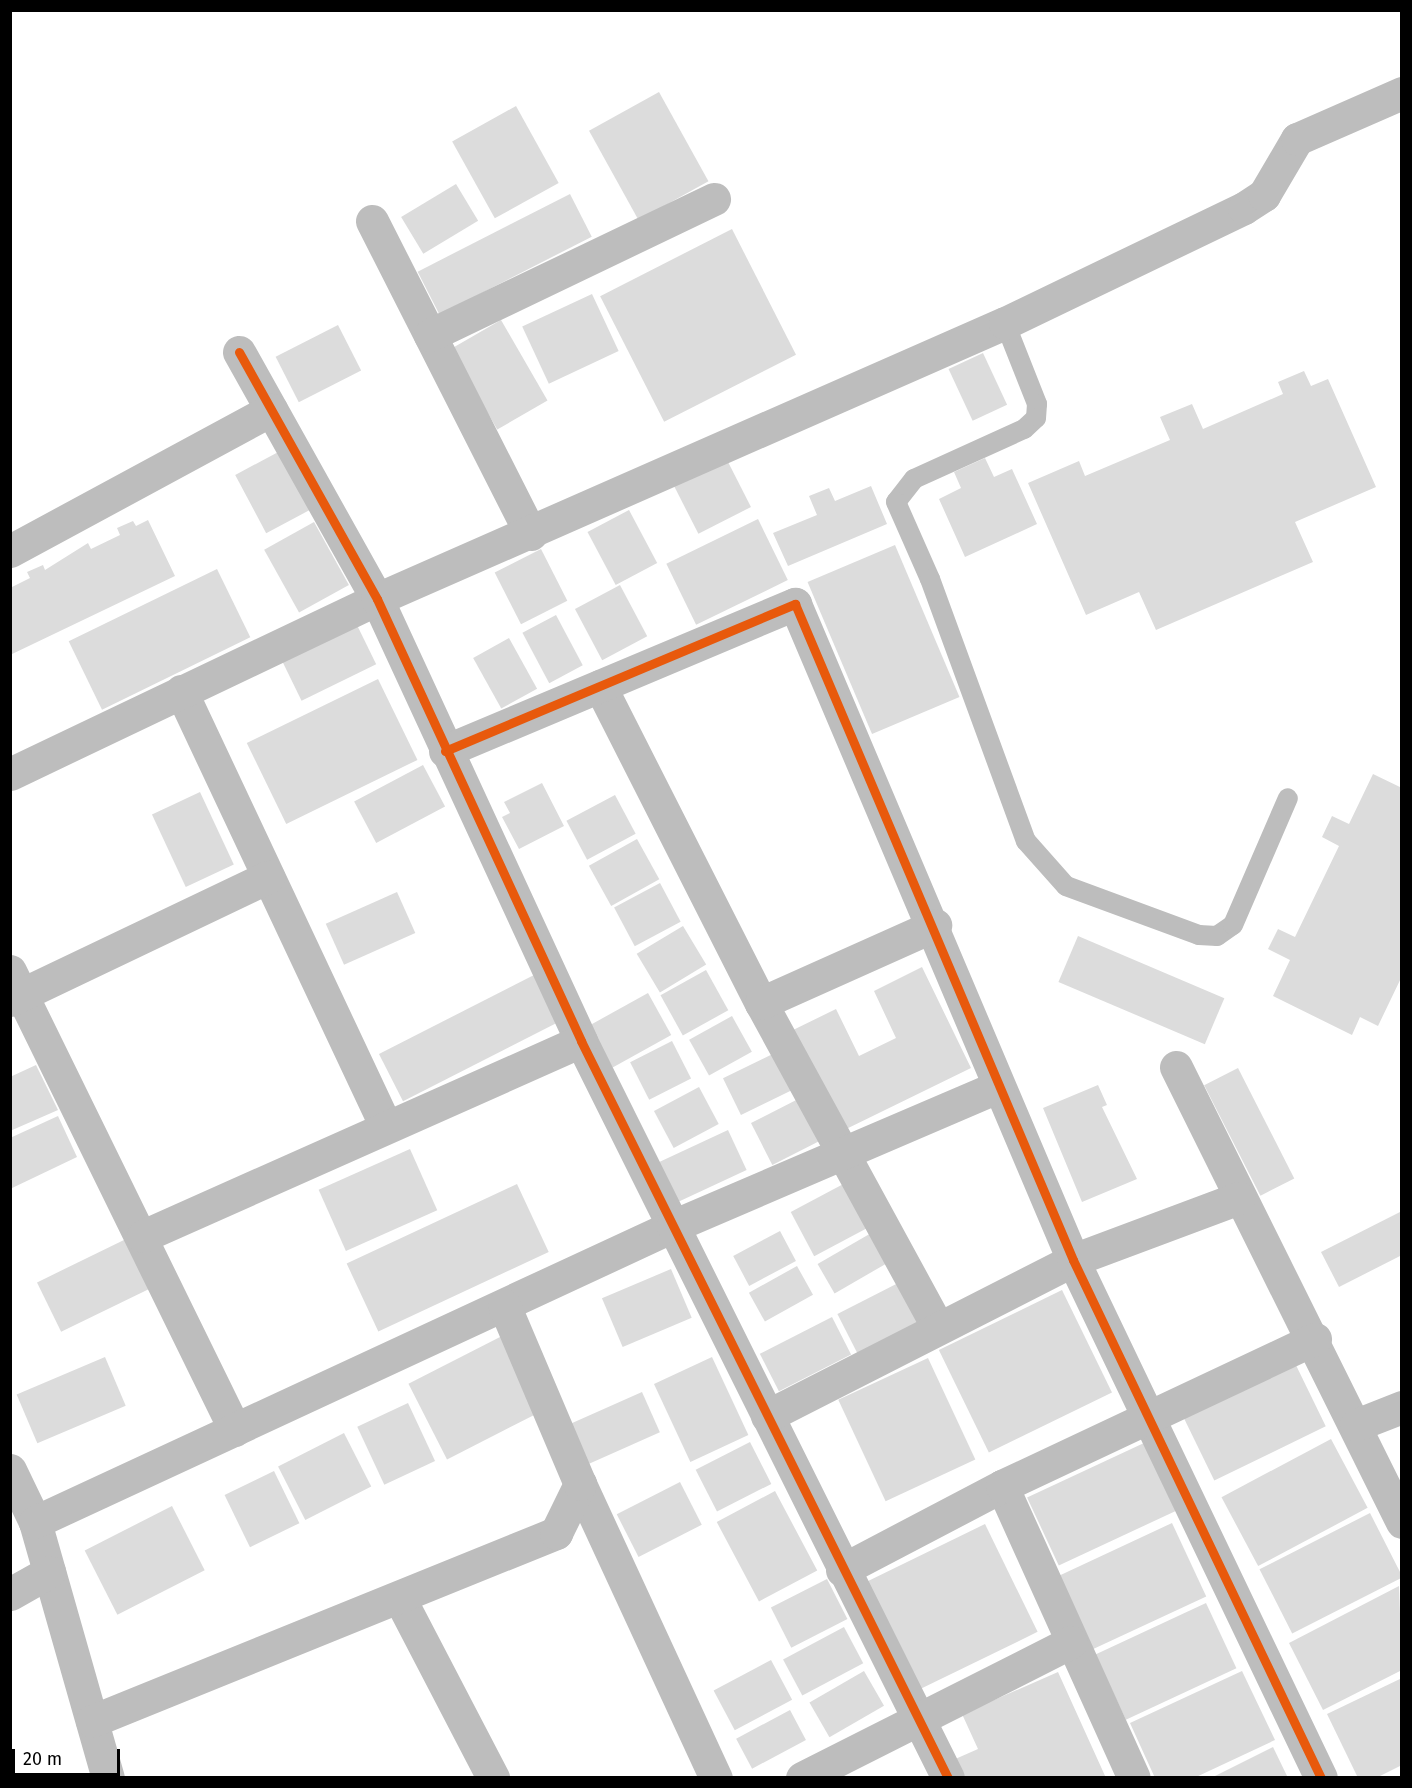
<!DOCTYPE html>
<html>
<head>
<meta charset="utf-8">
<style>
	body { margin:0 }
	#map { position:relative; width:1412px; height:1788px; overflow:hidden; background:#fff; font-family:"Fira Sans",sans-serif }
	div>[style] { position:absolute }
	.building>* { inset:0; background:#dcdcdc; transform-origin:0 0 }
	.service>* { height:20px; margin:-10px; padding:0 10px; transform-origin:10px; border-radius:10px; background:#bdbdbd }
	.minor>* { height:33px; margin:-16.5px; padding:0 16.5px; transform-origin:16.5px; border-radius:16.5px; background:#bdbdbd }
	.cycleway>* { height:9px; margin:-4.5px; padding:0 4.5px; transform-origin:4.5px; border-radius:4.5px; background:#e8590c }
	span { translate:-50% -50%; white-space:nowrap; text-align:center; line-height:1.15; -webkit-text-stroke:4.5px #fff; paint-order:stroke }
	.frame { position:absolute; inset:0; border:12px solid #000; pointer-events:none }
	.scale { position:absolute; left:12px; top:1749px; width:108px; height:27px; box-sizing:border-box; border:3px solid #000; border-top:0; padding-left:8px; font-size:18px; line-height:21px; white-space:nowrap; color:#000; -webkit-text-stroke:4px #fff; paint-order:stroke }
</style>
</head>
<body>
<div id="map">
	<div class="building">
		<i style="left:659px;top:92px;width:102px;height:80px;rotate:61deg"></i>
		<i style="left:516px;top:106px;width:88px;height:73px;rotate:61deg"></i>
		<i style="left:456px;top:184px;width:43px;height:64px;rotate:59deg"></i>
		<i style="left:570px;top:194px;width:48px;height:171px;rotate:63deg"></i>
		<i style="left:732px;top:229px;width:141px;height:148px;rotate:63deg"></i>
		<i style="left:592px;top:294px;width:63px;height:77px;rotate:65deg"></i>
		<i style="left:501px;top:320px;width:93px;height:58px;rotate:60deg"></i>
		<i style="left:338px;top:325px;width:51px;height:70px;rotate:63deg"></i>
		<i style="left:983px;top:353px;width:57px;height:38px;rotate:65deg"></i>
		<i style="clip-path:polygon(1304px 371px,1311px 386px,1328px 379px,1376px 487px,1295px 522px,1313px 562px,1156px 630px,1139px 592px,1086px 615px,1028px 483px,1079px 461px,1085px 476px,1170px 440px,1160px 417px,1192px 404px,1203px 429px,1283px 394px,1278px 382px)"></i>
		<i style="left:282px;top:450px;width:66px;height:53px;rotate:62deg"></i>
		<i style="left:726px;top:458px;width:55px;height:59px;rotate:63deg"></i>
		<i style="clip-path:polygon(985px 458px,994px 477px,1012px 469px,1037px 524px,965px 557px,939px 499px,961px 488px,954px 472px)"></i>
		<i style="clip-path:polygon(871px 486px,887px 524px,788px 566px,773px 533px,817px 515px,809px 496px,829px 488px,835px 501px)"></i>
		<i style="left:629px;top:510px;width:60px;height:47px;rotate:62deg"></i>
		<i style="left:758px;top:519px;width:68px;height:102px;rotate:64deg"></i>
		<i style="clip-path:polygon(148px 520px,175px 576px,10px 655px,10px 588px,30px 578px,27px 572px,43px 565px,45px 570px,88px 543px,91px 549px,120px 535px,117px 528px,133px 521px,136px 526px)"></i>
		<i style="left:314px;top:522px;width:72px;height:57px;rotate:61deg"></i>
		<i style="left:895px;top:545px;width:165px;height:95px;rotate:67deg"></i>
		<i style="left:541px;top:549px;width:58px;height:52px;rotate:63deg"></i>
		<i style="left:217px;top:569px;width:76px;height:165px;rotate:64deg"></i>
		<i style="left:620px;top:585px;width:58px;height:51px;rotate:62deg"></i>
		<i style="left:556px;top:615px;width:57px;height:38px;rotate:62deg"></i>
		<i style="left:356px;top:623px;width:46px;height:83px;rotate:64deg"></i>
		<i style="left:509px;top:638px;width:58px;height:41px;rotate:61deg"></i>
		<i style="left:378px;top:679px;width:90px;height:146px;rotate:64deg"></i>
		<i style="left:423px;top:765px;width:47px;height:78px;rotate:62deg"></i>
		<i style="clip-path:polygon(1373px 774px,1402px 788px,1402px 976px,1378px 1026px,1360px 1017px,1352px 1035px,1273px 996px,1290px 960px,1268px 949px,1278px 929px,1295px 937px,1339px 846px,1322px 837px,1332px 816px,1349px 824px)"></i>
		<i style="clip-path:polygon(542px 783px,564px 826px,519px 849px,502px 817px,510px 813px,504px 802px)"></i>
		<i style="left:200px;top:792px;width:80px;height:53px;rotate:65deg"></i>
		<i style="left:615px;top:795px;width:44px;height:55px;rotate:62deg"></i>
		<i style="left:637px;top:839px;width:46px;height:55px;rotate:61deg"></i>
		<i style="left:660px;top:883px;width:44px;height:52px;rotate:62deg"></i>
		<i style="left:397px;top:892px;width:45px;height:78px;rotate:66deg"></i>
		<i style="left:683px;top:926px;width:45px;height:54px;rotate:59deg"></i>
		<i style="left:1078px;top:936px;width:159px;height:50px;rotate:23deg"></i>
		<i style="clip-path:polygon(922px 967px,971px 1068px,838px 1133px,789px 1032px,836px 1009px,859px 1056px,896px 1038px,874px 991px)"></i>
		<i style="left:706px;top:970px;width:46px;height:52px;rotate:61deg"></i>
		<i style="left:534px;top:975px;width:53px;height:174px;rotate:63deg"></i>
		<i style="left:648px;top:993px;width:48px;height:67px;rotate:61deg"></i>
		<i style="left:732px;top:1016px;width:41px;height:49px;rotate:61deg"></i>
		<i style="left:672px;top:1041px;width:42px;height:47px;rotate:63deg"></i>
		<i style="left:785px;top:1048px;width:41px;height:69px;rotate:64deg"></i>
		<i style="clip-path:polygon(36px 1065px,58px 1110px,10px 1131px,10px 1077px)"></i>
		<i style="left:1238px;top:1068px;width:124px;height:38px;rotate:63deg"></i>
		<i style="clip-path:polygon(1098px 1085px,1107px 1105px,1102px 1107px,1137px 1179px,1082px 1202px,1043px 1108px)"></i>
		<i style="left:699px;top:1087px;width:42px;height:51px;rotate:62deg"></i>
		<i style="left:808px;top:1094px;width:47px;height:64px;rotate:63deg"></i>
		<i style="clip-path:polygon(58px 1116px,77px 1157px,10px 1189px,10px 1138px)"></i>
		<i style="left:728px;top:1130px;width:44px;height:77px;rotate:65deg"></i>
		<i style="left:410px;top:1149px;width:67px;height:100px;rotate:66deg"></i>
		<i style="left:849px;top:1181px;width:50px;height:66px;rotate:62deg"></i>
		<i style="left:517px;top:1184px;width:75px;height:188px;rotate:65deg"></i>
		<i style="clip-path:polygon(1402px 1211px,1402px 1255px,1339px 1287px,1321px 1252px)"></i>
		<i style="left:780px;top:1231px;width:34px;height:53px;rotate:62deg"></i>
		<i style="left:873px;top:1232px;width:34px;height:64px;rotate:60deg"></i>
		<i style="left:126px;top:1239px;width:55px;height:99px;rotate:64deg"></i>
		<i style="left:797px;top:1266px;width:33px;height:55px;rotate:61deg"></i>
		<i style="left:671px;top:1269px;width:53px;height:75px;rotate:67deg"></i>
		<i style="left:906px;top:1279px;width:46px;height:77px;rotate:63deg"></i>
		<i style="left:1062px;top:1290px;width:114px;height:137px;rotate:64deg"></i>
		<i style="left:832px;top:1317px;width:42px;height:81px;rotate:63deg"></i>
		<i style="left:502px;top:1336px;width:85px;height:105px;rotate:63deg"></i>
		<i style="left:105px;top:1357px;width:53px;height:96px;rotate:67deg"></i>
		<i style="left:712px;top:1357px;width:86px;height:64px;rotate:65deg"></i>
		<i style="left:1292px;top:1357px;width:77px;height:124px;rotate:64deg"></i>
		<i style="left:928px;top:1358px;width:112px;height:99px;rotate:65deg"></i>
		<i style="left:642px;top:1392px;width:44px;height:80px;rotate:66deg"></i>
		<i style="left:408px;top:1403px;width:64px;height:56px;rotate:65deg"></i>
		<i style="left:344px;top:1433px;width:60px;height:74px;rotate:63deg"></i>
		<i style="left:1331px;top:1439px;width:78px;height:124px;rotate:62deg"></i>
		<i style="left:750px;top:1442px;width:47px;height:61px;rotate:63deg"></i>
		<i style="left:1144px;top:1443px;width:75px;height:129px;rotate:65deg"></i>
		<i style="left:274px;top:1471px;width:58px;height:55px;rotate:64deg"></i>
		<i style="left:680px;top:1482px;width:48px;height:71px;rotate:63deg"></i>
		<i style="left:775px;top:1491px;width:90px;height:66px;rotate:62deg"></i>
		<i style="left:172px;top:1506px;width:72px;height:98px;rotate:63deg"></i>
		<i style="left:1370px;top:1513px;width:72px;height:124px;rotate:63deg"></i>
		<i style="left:1172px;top:1523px;width:81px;height:127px;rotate:65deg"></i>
		<i style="left:985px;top:1524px;width:120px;height:138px;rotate:64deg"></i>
		<i style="left:827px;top:1579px;width:45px;height:63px;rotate:63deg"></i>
		<i style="clip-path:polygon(1399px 1586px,1402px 1670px,1323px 1710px,1289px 1643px)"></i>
		<i style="left:1206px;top:1603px;width:72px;height:122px;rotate:65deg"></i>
		<i style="left:844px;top:1627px;width:41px;height:69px;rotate:62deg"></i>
		<i style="left:771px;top:1660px;width:45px;height:65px;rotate:62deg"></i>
		<i style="left:864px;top:1671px;width:40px;height:63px;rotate:60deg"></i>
		<i style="clip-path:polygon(1242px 1671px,1275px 1740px,1194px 1778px,1155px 1778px,1130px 1723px)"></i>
		<i style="clip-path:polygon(1058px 1672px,1106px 1778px,961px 1778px,953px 1760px,978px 1749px,962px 1714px)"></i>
		<i style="clip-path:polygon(1402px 1678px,1402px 1765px,1376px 1778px,1358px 1778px,1327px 1714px)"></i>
		<i style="left:790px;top:1710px;width:34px;height:61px;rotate:62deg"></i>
		<i style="clip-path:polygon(1273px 1747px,1288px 1778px,1211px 1778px)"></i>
	</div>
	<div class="service">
		<i style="left:1005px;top:323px;width:87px;rotate:68.4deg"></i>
		<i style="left:1037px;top:404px;width:14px;rotate:94deg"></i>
		<i style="left:1036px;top:418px;width:16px;rotate:137deg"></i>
		<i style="left:1024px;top:429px;width:121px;rotate:155.6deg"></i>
		<i style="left:914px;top:479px;width:29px;rotate:128deg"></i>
		<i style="left:896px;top:502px;width:84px;rotate:66.2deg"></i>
		<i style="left:930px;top:579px;width:279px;rotate:69.9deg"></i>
		<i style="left:1026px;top:841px;width:60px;rotate:48.4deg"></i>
		<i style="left:1066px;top:886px;width:142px;rotate:20.2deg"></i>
		<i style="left:1199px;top:935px;width:18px;rotate:3deg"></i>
		<i style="left:1217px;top:936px;width:19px;rotate:-35deg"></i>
		<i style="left:1233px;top:925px;width:138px;rotate:-66.6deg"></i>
	</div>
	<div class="minor">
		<i style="left:372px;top:221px;width:351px;rotate:63.1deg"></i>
		<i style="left:430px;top:335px;width:315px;rotate:-25.6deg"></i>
		<i style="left:239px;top:352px;width:283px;rotate:60.8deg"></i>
		<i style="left:377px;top:599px;width:487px;rotate:65.2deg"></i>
		<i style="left:581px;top:1041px;width:823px;rotate:63.53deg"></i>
		<i style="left:10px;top:551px;width:297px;rotate:-28.4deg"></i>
		<i style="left:600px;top:686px;width:356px;rotate:63.1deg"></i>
		<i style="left:761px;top:1003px;width:370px;rotate:61.4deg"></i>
		<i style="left:181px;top:691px;width:481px;rotate:64.8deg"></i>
		<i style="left:445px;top:751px;width:380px;rotate:-22.8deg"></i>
		<i style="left:795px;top:604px;width:712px;rotate:67.03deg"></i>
		<i style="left:1073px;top:1260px;width:574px;rotate:64.42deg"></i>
		<i style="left:10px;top:774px;width:407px;rotate:-25.5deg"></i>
		<i style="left:377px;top:599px;width:686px;rotate:-23.73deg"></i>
		<i style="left:1005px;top:323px;width:265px;rotate:-25.7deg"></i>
		<i style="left:1244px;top:208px;width:24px;rotate:-33deg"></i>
		<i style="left:1264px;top:195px;width:65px;rotate:-59.5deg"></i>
		<i style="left:1297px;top:139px;width:115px;rotate:-23.7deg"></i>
		<i style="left:10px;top:971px;width:511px;rotate:63.89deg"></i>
		<i style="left:10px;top:1000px;width:286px;rotate:-25.5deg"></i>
		<i style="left:761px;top:1003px;width:191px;rotate:-24.1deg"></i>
		<i style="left:1176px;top:1067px;width:508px;rotate:63.59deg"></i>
		<i style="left:143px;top:1236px;width:479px;rotate:-24deg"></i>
		<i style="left:767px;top:1416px;width:343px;rotate:-27deg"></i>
		<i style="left:1073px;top:1260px;width:177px;rotate:-20.5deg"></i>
		<i style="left:1356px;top:1425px;width:49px;rotate:-21.4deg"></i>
		<i style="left:10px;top:1470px;width:58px;rotate:64.3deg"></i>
		<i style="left:35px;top:1522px;width:266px;rotate:74.1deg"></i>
		<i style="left:580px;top:1484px;width:324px;rotate:65.2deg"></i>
		<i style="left:1002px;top:1486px;width:320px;rotate:65.7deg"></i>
		<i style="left:35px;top:1522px;width:703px;rotate:-24.89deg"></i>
		<i style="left:673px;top:1226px;width:353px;rotate:-23.2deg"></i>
		<i style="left:842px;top:1570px;width:181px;rotate:-27.7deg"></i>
		<i style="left:1002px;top:1486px;width:346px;rotate:-25.2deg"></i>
		<i style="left:10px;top:1594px;width:45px;rotate:-29.4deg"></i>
		<i style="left:400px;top:1599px;width:202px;rotate:62.5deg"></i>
		<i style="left:92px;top:1721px;width:501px;rotate:-22.06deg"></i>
		<i style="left:556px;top:1533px;width:55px;rotate:-63.9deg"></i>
		<i style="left:580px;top:1484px;width:194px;rotate:-113deg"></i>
		<i style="left:802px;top:1778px;width:301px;rotate:-26.8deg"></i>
	</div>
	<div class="cycleway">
		<i style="left:239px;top:352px;width:283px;rotate:60.8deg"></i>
		<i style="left:377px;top:599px;width:487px;rotate:65.2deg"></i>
		<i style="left:581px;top:1041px;width:823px;rotate:63.53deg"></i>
		<i style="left:445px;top:751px;width:380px;rotate:-22.8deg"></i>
		<i style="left:795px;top:604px;width:712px;rotate:67.03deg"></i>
		<i style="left:1073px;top:1260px;width:574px;rotate:64.42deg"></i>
	</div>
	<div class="frame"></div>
	<div class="scale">20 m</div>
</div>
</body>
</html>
